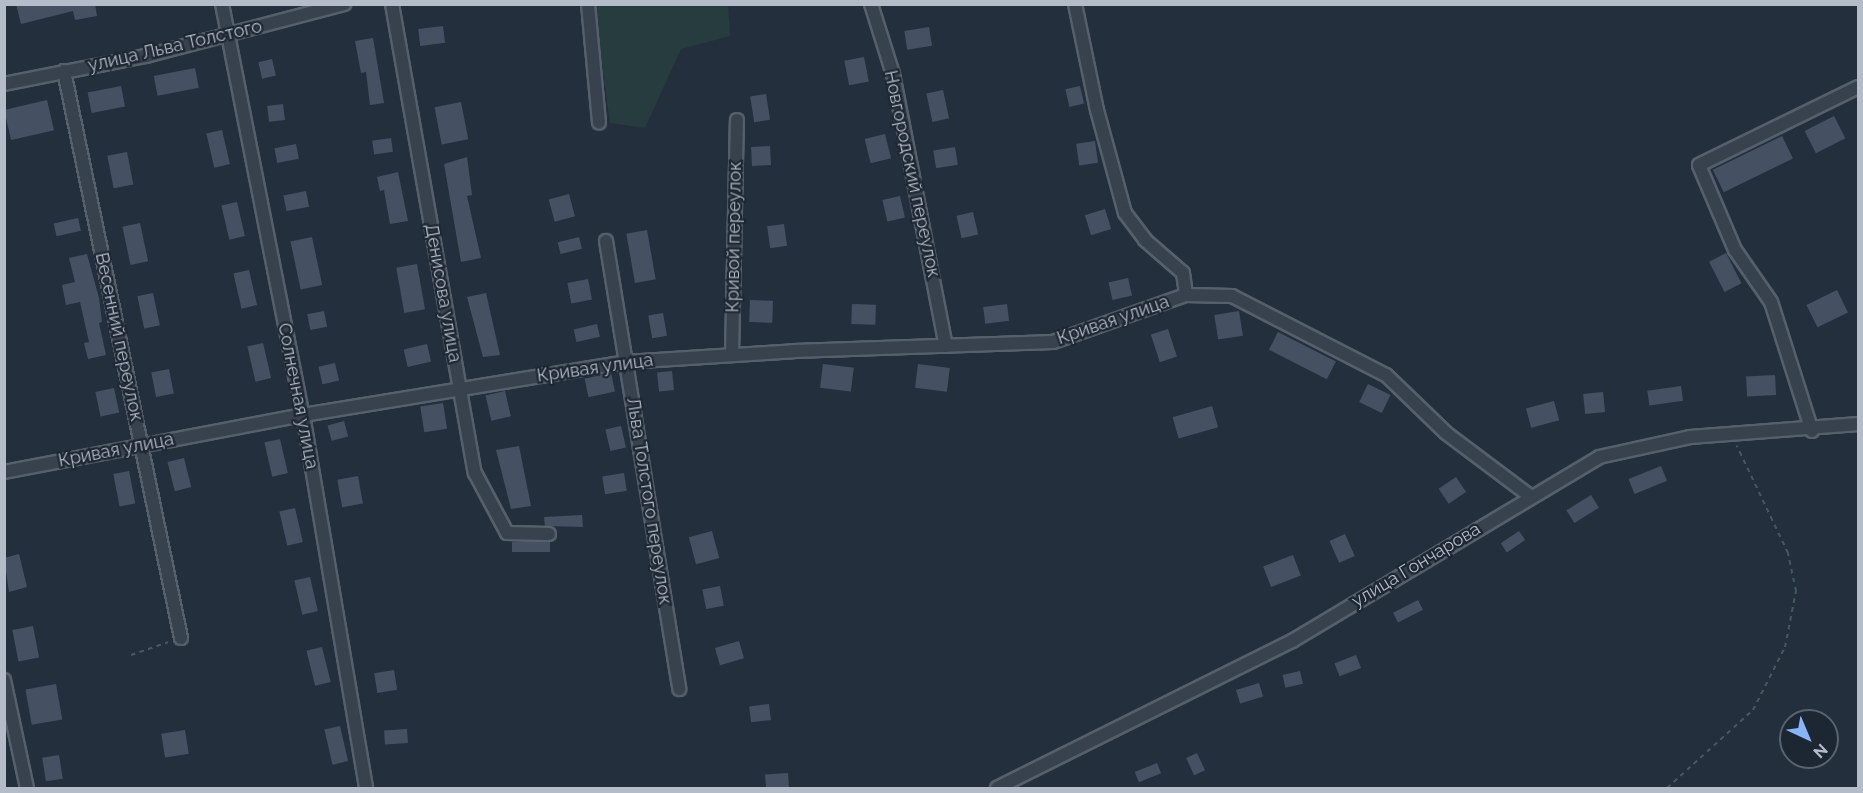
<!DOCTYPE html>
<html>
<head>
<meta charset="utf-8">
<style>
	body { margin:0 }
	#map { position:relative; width:1863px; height:793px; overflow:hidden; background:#242f3e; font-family:Raleway,sans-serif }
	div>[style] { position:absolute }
	.green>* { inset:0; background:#263c3f }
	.building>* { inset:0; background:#455162; transform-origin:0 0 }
	.path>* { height:2px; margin-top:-1px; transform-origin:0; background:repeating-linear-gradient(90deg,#44595c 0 4.5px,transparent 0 9px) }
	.roads { filter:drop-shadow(2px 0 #565f6c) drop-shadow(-2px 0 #565f6c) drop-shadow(0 2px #565f6c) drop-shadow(0 -2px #565f6c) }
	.street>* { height:12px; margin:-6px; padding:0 6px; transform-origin:6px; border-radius:6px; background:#38414e }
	span { translate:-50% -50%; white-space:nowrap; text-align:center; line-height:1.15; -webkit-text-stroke:4.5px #1d2633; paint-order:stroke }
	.street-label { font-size:18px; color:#b4bcc9 }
	.frame { position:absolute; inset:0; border:6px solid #b4bcc9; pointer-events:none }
	.north { position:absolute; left:1779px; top:709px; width:60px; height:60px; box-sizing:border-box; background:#1d2633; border:2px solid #59626f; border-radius:50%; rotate:136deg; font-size:16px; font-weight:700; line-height:24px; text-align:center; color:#b4bcc9 }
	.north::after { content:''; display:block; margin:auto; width:21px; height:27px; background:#8ab4f8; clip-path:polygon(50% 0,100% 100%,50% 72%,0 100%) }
</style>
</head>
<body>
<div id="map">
	<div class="green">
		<i style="clip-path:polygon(594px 5px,728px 5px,730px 36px,681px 49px,645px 128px,610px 123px)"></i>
	</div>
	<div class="building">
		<i style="clip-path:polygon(16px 4px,95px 4px,97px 16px,75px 20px,73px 11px,21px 24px)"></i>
		<i style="left:443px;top:26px;width:17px;height:25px;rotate:83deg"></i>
		<i style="left:929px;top:27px;width:19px;height:25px;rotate:81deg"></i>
		<i style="clip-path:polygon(373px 38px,384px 103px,370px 105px,366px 72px,361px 73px,355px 41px)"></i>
		<i style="left:864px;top:57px;width:25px;height:20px;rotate:79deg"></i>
		<i style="left:272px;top:59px;width:17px;height:14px;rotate:77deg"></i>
		<i style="left:195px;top:68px;width:20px;height:42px;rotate:79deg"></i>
		<i style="left:121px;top:86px;width:21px;height:34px;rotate:79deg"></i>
		<i style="left:1080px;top:86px;width:18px;height:15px;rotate:77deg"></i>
		<i style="left:943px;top:90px;width:29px;height:17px;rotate:78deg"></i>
		<i style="left:766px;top:94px;width:26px;height:16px;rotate:81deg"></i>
		<i style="left:47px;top:100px;width:31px;height:44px;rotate:77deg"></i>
		<i style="left:461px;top:102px;width:38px;height:27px;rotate:79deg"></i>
		<i style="left:283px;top:104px;width:16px;height:16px;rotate:83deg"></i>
		<i style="left:1834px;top:116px;width:25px;height:33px;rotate:63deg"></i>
		<i style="left:222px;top:130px;width:35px;height:16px;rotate:77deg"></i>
		<i style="left:885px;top:134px;width:25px;height:21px;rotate:76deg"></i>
		<i style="left:1782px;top:136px;width:25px;height:77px;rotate:64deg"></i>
		<i style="left:391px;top:138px;width:14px;height:19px;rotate:82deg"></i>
		<i style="left:1095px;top:141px;width:22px;height:19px;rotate:82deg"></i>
		<i style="left:296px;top:144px;width:15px;height:22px;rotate:79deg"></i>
		<i style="left:770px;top:146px;width:19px;height:19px;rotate:87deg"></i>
		<i style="left:955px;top:147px;width:18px;height:22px;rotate:81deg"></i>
		<i style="left:127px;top:152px;width:33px;height:20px;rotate:79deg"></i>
		<i style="clip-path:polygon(467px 157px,472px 195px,467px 196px,481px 258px,461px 262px,444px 164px)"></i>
		<i style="clip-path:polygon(398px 172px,408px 221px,390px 224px,384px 190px,380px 191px,377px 177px)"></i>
		<i style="left:306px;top:191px;width:16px;height:23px;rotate:79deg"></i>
		<i style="left:569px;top:194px;width:23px;height:21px;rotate:75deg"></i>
		<i style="left:900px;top:196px;width:22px;height:18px;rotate:77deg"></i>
		<i style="left:237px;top:202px;width:35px;height:16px;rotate:77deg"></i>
		<i style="left:1105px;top:209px;width:21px;height:21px;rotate:73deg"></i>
		<i style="left:973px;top:212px;width:23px;height:17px;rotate:77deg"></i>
		<i style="left:78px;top:218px;width:13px;height:25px;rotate:77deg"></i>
		<i style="left:140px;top:223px;width:39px;height:18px;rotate:78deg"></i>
		<i style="left:784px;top:224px;width:22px;height:17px;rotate:82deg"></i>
		<i style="left:647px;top:230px;width:50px;height:21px;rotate:80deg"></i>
		<i style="left:312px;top:237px;width:49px;height:22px;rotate:78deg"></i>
		<i style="left:579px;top:237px;width:12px;height:22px;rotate:76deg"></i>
		<i style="left:1726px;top:253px;width:34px;height:19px;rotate:63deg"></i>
		<i style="clip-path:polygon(87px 254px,99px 298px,102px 322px,99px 323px,106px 355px,88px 359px,84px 343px,89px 342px,80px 302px,66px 305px,62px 285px,75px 282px,69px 258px)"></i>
		<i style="left:417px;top:264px;width:46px;height:21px;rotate:80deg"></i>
		<i style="left:249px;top:270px;width:36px;height:16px;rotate:77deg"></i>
		<i style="left:1128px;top:278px;width:18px;height:20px;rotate:77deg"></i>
		<i style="left:588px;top:279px;width:21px;height:21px;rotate:79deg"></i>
		<i style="left:1837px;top:290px;width:25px;height:34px;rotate:64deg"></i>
		<i style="left:153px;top:293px;width:33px;height:16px;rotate:78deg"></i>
		<i style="clip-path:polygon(486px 293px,500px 355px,483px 357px,467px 297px)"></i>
		<i style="left:750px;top:300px;width:23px;height:22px;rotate:2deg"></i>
		<i style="left:852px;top:304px;width:24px;height:20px;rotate:2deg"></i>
		<i style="left:1007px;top:304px;width:17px;height:24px;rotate:83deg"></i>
		<i style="left:324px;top:311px;width:16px;height:17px;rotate:79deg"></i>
		<i style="left:1239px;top:311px;width:25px;height:25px;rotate:81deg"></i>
		<i style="left:663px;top:313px;width:23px;height:15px;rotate:80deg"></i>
		<i style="left:597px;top:324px;width:13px;height:24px;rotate:77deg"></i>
		<i style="left:1168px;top:329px;width:29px;height:18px;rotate:72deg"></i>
		<i style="left:1278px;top:332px;width:65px;height:20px;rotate:27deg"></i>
		<i style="left:263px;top:343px;width:36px;height:16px;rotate:77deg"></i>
		<i style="left:427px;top:344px;width:18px;height:24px;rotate:77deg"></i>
		<i style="left:335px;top:363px;width:18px;height:17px;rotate:77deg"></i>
		<i style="left:823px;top:364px;width:31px;height:24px;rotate:7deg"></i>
		<i style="left:918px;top:364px;width:32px;height:24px;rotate:7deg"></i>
		<i style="left:169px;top:369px;width:25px;height:18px;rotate:79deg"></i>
		<i style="left:672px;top:371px;width:19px;height:15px;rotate:84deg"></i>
		<i style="left:611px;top:373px;width:19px;height:27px;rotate:78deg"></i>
		<i style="left:1775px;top:375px;width:20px;height:29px;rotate:87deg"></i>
		<i style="left:1368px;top:384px;width:25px;height:20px;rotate:26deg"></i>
		<i style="left:1681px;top:386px;width:15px;height:34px;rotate:82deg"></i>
		<i style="left:114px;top:388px;width:25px;height:19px;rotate:78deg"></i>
		<i style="left:505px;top:391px;width:26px;height:20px;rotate:77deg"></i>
		<i style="left:1603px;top:392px;width:20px;height:20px;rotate:84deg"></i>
		<i style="left:1554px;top:401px;width:20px;height:29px;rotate:75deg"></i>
		<i style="left:443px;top:403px;width:26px;height:23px;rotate:81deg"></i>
		<i style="left:1212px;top:406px;width:22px;height:41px;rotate:74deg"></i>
		<i style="left:344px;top:421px;width:16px;height:17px;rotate:75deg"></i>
		<i style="left:621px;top:426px;width:22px;height:16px;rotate:77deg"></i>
		<i style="left:280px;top:439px;width:35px;height:16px;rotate:77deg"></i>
		<i style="clip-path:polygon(519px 446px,531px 506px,511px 509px,496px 450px)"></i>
		<i style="left:184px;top:458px;width:30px;height:17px;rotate:76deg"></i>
		<i style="left:1661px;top:466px;width:16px;height:35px;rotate:68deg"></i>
		<i style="left:129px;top:471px;width:33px;height:16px;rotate:79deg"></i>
		<i style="left:624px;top:473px;width:18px;height:22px;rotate:81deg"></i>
		<i style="left:358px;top:476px;width:28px;height:21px;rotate:80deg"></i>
		<i style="left:1456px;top:477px;width:18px;height:21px;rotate:56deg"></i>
		<i style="left:1591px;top:495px;width:15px;height:29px;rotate:58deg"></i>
		<i style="left:295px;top:508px;width:35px;height:16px;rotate:77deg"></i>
		<i style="clip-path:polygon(582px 515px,583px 527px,545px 526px,544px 517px)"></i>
		<i style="left:712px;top:531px;width:28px;height:24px;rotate:75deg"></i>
		<i style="left:1519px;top:531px;width:11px;height:22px;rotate:56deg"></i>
		<i style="left:1345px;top:534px;width:24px;height:17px;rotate:66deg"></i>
		<i style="left:512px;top:542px;width:38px;height:10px"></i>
		<i style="clip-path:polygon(19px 554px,27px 587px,9px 592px,4px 558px)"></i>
		<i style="left:1293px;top:555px;width:22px;height:32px;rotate:69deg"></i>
		<i style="left:310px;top:577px;width:35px;height:16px;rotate:77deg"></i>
		<i style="left:720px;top:586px;width:20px;height:18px;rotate:79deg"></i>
		<i style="left:1418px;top:600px;width:11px;height:28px;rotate:63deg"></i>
		<i style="left:33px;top:626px;width:32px;height:21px;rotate:79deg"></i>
		<i style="left:739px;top:641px;width:18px;height:25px;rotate:74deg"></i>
		<i style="left:322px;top:647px;width:36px;height:16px;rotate:76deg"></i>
		<i style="left:1356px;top:655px;width:14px;height:23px;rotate:69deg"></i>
		<i style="left:394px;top:670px;width:20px;height:20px;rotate:81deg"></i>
		<i style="left:1300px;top:671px;width:13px;height:18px;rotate:77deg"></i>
		<i style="left:1259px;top:683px;width:14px;height:24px;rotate:73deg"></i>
		<i style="left:56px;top:684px;width:36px;height:31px;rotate:80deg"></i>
		<i style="left:769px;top:704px;width:16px;height:20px;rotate:83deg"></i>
		<i style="left:340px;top:726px;width:36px;height:16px;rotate:77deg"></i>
		<i style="left:407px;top:729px;width:14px;height:23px;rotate:86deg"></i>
		<i style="left:185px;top:730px;width:24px;height:24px;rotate:81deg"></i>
		<i style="left:1197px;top:753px;width:19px;height:12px;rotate:65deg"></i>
		<i style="left:59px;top:755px;width:24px;height:17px;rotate:81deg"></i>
		<i style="left:1157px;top:763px;width:11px;height:24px;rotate:68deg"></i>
		<i style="left:788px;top:773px;width:16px;height:23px;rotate:86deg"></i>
	</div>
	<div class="path">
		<i style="left:131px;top:655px;width:39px;rotate:-19deg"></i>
		<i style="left:1667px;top:788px;width:116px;rotate:-42.2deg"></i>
		<i style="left:1753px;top:710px;width:71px;rotate:-63.1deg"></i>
		<i style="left:1785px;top:647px;width:57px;rotate:-78.9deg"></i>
		<i style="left:1796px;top:591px;width:39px;rotate:-102deg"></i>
		<i style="left:1788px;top:553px;width:119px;rotate:-115.5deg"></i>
	</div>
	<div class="roads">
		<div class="street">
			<i style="left:222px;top:4px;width:419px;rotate:78.9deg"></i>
			<i style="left:303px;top:415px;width:378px;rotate:80.4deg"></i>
			<i style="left:392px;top:4px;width:476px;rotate:80deg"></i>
			<i style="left:475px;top:473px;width:68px;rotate:61.9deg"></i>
			<i style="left:507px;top:533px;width:42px;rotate:1.4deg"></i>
			<i style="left:588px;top:4px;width:119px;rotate:84.7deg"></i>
			<i style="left:871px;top:4px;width:73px;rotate:72.6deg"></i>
			<i style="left:893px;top:74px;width:277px;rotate:79deg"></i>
			<i style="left:1075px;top:4px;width:108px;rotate:78.3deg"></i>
			<i style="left:1097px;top:110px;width:107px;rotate:74.8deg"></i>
			<i style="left:1125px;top:213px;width:34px;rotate:53deg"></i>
			<i style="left:1145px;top:240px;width:50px;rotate:41deg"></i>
			<i style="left:1183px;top:273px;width:22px;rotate:82deg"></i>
			<i style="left:64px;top:71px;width:579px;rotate:78.34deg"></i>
			<i style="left:4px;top:84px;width:145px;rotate:-11.2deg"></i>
			<i style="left:146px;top:56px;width:205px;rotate:-14.7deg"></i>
			<i style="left:606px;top:241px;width:454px;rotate:80.7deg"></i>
			<i style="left:732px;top:355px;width:235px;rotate:-88.8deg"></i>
			<i style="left:1812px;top:431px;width:135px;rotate:-107.6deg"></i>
			<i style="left:1771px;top:302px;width:63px;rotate:-124.7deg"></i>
			<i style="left:1735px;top:250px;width:92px;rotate:-113deg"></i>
			<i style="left:1699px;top:165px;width:177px;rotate:-26.1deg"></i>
			<i style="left:4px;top:472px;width:304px;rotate:-10.8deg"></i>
			<i style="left:303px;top:415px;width:327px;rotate:-9.3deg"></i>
			<i style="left:626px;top:362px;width:168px;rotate:-3.7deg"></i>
			<i style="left:794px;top:351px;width:259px;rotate:-2deg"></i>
			<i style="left:1053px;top:342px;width:141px;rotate:-19.5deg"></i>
			<i style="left:1186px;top:295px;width:46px;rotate:1.2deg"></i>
			<i style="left:1232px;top:296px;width:173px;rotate:27.2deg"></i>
			<i style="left:1386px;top:375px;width:83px;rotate:44deg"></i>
			<i style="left:1446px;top:433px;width:105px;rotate:36.9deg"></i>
			<i style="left:4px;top:680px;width:110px;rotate:78deg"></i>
			<i style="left:997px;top:788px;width:330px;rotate:-26.5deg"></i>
			<i style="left:1292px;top:641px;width:358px;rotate:-30.9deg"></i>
			<i style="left:1599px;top:457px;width:93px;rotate:-12.4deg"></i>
			<i style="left:1690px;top:437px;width:169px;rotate:-4.4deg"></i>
		</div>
	</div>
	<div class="street-label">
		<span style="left:175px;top:46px;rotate:-13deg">улица Льва Толстого</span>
		<span style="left:912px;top:174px;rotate:78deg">Новгородский переулок</span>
		<span style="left:734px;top:237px;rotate:-89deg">Кривой переулок</span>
		<span style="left:443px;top:293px;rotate:80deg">Денисова улица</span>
		<span style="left:1113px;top:320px;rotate:-19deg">Кривая улица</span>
		<span style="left:119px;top:337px;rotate:78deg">Весенний переулок</span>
		<span style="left:595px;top:368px;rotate:-8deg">Кривая улица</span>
		<span style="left:298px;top:396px;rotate:79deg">Солнечная улица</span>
		<span style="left:116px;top:450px;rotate:-11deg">Кривая улица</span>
		<span style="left:649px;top:501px;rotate:81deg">Льва Толстого переулок</span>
		<span style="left:1416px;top:565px;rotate:-31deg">улица Гончарова</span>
	</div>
	<div class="frame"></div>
	<div class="north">N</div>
</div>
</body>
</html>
